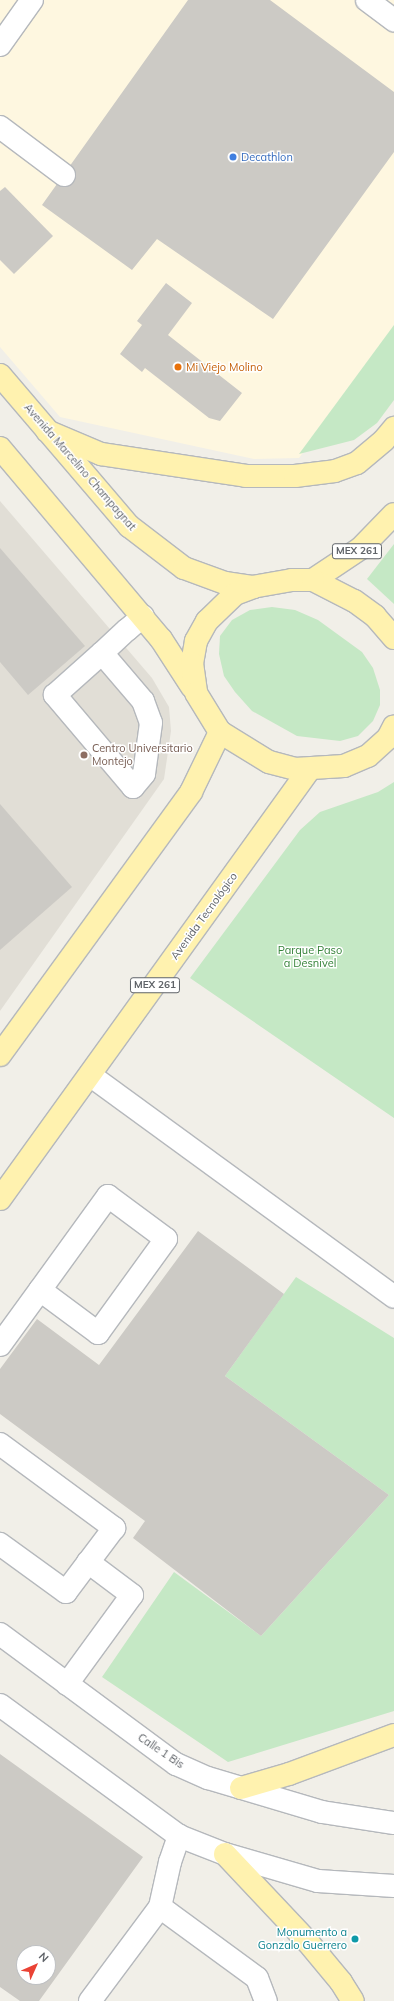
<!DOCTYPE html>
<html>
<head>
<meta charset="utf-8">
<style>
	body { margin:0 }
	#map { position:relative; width:394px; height:2001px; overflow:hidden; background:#f1efe8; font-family:Mulish,sans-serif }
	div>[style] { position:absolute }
	.commercial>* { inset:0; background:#fef7e0 }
	.education>* { inset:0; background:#e1ded6 }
	.green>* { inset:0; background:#c5e8c5 }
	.building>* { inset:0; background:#cccac5 }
	.roads { filter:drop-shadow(1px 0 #b5b8bc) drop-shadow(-1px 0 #b5b8bc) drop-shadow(0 1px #b5b8bc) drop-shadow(0 -1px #b5b8bc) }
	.minor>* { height:22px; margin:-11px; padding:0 11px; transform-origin:11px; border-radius:11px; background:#fff }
	.major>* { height:22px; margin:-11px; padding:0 11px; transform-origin:11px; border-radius:11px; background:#fff2af }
	.dots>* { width:11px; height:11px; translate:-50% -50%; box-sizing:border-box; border:2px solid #fff; border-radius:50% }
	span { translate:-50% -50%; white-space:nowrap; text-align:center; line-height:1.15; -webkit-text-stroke:3px #fff; paint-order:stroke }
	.shield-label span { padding:1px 3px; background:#fff; border:1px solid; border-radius:3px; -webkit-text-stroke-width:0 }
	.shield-label { font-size:10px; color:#5f6368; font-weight:700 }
	.shop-label { font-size:11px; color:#366cbe }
	.left { translate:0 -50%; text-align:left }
	.food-label { font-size:11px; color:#c56008 }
	.street-label { font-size:11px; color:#5f6368 }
	.education-label { font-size:11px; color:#785e54 }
	.park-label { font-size:11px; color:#348238 }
	.culture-label { font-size:11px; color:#0d838f }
	.right { translate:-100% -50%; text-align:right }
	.north { position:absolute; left:16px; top:1945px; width:40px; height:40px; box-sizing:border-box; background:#fff; border:1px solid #bfc1c3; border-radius:50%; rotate:45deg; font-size:11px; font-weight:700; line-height:16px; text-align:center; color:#5f6368 }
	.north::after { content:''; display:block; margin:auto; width:14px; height:18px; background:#ea4335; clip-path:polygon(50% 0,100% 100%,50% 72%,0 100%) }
</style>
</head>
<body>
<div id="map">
	<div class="commercial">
		<i style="clip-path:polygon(0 0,394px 0,394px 330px,299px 458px,254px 459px,60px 417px,0 347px)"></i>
	</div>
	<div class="education">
		<i style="clip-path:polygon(0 501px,152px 678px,169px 707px,171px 731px,164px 779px,0 1011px)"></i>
	</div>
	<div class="green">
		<i style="clip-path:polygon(394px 325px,394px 400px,377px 423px,354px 440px,299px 454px)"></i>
		<i style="clip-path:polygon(394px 544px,394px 604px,367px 579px)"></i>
		<i style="clip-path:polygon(272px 607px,295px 610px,318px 620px,362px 652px,373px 668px,380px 690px,380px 705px,373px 721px,358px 736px,340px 741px,297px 736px,252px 711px,235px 692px,224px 676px,219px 654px,220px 636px,232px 620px,250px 610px)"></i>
		<i style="clip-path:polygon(394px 782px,394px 1118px,190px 978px,300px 830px,320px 812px,378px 792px)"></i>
		<i style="clip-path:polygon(296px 1277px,394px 1338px,394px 1711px,228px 1762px,102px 1677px,174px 1572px,261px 1636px,389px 1495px,225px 1376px)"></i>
	</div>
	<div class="building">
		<i style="clip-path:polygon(188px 0,270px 0,394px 92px,394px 152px,273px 319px,157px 239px,132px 270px,42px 205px)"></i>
		<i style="clip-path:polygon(5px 187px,53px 236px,14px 274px,0 260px,0 191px)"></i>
		<i style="clip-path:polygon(166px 283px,192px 303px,168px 335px,242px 393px,220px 421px,209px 418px,145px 368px,142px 372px,120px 354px,142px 325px,137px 321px)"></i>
		<i style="clip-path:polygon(0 548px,85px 646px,28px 695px,0 662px)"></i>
		<i style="clip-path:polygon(0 804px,72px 887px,0 950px)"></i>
		<i style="clip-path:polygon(198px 1231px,284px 1294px,225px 1376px,389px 1495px,261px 1636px,133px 1538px,145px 1521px,0 1414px,0 1369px,37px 1319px,99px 1365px)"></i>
		<i style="clip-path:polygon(evenodd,0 1754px,143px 1857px,39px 2001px,20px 2001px,0 1987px,0 1754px,24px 1953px,48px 1953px,48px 1977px,24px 1977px,24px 1953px)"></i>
	</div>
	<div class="roads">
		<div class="minor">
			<i style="left:367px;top:0;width:34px;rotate:37deg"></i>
			<i style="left:0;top:45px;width:55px;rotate:-54.6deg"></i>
			<i style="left:0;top:127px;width:80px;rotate:36.9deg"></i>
			<i style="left:102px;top:653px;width:63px;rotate:49.5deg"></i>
			<i style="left:143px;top:701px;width:23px;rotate:70deg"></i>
			<i style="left:151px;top:723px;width:51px;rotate:97.8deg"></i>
			<i style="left:144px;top:774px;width:17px;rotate:130deg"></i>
			<i style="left:133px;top:787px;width:121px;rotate:-130.3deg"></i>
			<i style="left:55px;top:695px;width:63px;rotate:-41.8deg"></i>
			<i style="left:102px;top:653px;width:34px;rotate:-43deg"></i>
			<i style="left:127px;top:630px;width:21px;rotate:-41deg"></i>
			<i style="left:90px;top:1075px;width:376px;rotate:36.1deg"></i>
			<i style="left:0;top:1345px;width:68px;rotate:-54deg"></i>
			<i style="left:40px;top:1290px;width:116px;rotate:-54.1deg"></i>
			<i style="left:108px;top:1196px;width:72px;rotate:36.6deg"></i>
			<i style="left:166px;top:1239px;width:116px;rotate:125.9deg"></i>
			<i style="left:98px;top:1333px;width:72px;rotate:-143.4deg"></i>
			<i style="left:0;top:1444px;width:142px;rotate:36.4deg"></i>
			<i style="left:114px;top:1528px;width:80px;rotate:126.9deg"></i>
			<i style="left:66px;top:1592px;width:82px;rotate:-144deg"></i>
			<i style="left:0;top:1634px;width:219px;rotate:36.5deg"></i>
			<i style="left:176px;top:1764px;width:35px;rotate:24deg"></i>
			<i style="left:208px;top:1778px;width:119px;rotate:16.6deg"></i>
			<i style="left:322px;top:1812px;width:73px;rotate:8.7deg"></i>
			<i style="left:67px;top:1684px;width:110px;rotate:-53.9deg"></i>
			<i style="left:132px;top:1595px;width:55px;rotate:-143.1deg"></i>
			<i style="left:0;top:1705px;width:222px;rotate:36.2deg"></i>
			<i style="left:179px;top:1836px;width:49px;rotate:21.4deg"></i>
			<i style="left:225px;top:1854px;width:97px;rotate:16.2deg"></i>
			<i style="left:318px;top:1881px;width:76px;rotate:3.8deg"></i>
			<i style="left:160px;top:1907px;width:120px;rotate:36.2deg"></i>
			<i style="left:257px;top:1978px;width:25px;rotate:69deg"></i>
			<i style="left:90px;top:2001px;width:117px;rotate:-53.3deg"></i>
			<i style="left:160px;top:1907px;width:46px;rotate:-77.5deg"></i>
			<i style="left:170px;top:1862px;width:28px;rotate:-71deg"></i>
		</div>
		<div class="major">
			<i style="left:0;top:375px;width:199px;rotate:49.5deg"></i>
			<i style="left:129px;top:526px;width:69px;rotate:37.4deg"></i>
			<i style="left:184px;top:568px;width:44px;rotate:20.1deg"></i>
			<i style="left:225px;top:583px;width:29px;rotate:8deg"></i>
			<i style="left:47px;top:431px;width:59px;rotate:23.1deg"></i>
			<i style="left:101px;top:454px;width:147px;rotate:8.6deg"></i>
			<i style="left:246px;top:476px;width:49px"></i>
			<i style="left:295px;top:476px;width:40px;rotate:-7.1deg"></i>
			<i style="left:335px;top:471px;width:23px;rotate:-20deg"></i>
			<i style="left:357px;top:463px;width:35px;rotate:-40deg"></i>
			<i style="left:384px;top:440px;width:16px;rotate:-50deg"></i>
			<i style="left:0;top:448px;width:250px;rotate:49.9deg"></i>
			<i style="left:161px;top:639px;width:57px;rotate:57.1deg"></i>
			<i style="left:313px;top:580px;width:58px;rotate:-33.7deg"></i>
			<i style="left:361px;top:548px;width:47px;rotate:-45.9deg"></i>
			<i style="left:394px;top:638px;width:29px;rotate:-131deg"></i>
			<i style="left:375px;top:616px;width:26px;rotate:-144deg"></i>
			<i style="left:354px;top:601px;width:46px;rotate:-152.9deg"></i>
			<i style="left:313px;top:580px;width:21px;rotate:180deg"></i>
			<i style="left:292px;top:580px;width:39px;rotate:170deg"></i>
			<i style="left:254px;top:587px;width:20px;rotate:160deg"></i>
			<i style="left:235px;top:594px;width:39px;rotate:136deg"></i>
			<i style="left:207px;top:621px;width:23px;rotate:119deg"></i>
			<i style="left:196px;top:641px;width:22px;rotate:100deg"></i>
			<i style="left:192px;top:663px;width:30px;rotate:82deg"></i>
			<i style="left:196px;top:693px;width:46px;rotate:58.4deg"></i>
			<i style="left:220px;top:732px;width:57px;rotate:31.5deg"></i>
			<i style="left:269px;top:762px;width:27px;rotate:15deg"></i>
			<i style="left:295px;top:769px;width:49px;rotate:-3.5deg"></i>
			<i style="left:344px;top:766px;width:26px;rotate:-23deg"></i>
			<i style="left:368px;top:756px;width:27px;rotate:-42deg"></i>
			<i style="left:388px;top:738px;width:13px;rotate:-63deg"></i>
			<i style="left:0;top:1055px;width:325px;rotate:-54deg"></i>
			<i style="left:191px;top:792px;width:67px;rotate:-64.2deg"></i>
			<i style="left:0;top:1199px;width:529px;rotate:-54.24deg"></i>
			<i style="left:241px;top:1788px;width:50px;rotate:-16.3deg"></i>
			<i style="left:289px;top:1774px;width:112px;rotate:-20.4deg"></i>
			<i style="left:225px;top:1854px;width:120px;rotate:46.7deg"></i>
			<i style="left:307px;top:1941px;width:53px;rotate:50.3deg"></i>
			<i style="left:341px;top:1982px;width:22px;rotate:58deg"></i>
		</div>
	</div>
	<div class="dots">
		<i style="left:233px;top:157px;background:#3f7fe0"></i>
		<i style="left:178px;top:367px;background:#e8710a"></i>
		<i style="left:84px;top:755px;background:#8d6e63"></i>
		<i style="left:355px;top:1939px;background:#0f9aa8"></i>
	</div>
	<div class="shield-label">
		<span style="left:357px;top:551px">MEX 261</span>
		<span style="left:155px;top:985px">MEX 261</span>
	</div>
	<div class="shop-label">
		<span class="left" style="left:241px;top:157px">Decathlon</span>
	</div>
	<div class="food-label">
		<span class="left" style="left:186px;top:367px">Mi Viejo Molino</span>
	</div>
	<div class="street-label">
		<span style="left:80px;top:467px;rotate:49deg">Avenida Marcelino Champagnat</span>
		<span style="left:204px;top:916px;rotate:-54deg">Avenida Tecnológico</span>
		<span style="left:161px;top:1751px;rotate:34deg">Calle 1 Bis</span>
	</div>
	<div class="education-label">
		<span class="left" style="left:92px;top:755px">Centro Universitario<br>Montejo</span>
	</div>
	<div class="park-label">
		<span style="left:310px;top:957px">Parque Paso<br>a Desnivel</span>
	</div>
	<div class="culture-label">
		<span class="right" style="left:347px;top:1939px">Monumento a<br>Gonzalo Guerrero</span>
	</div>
	<div class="north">N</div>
</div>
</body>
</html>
